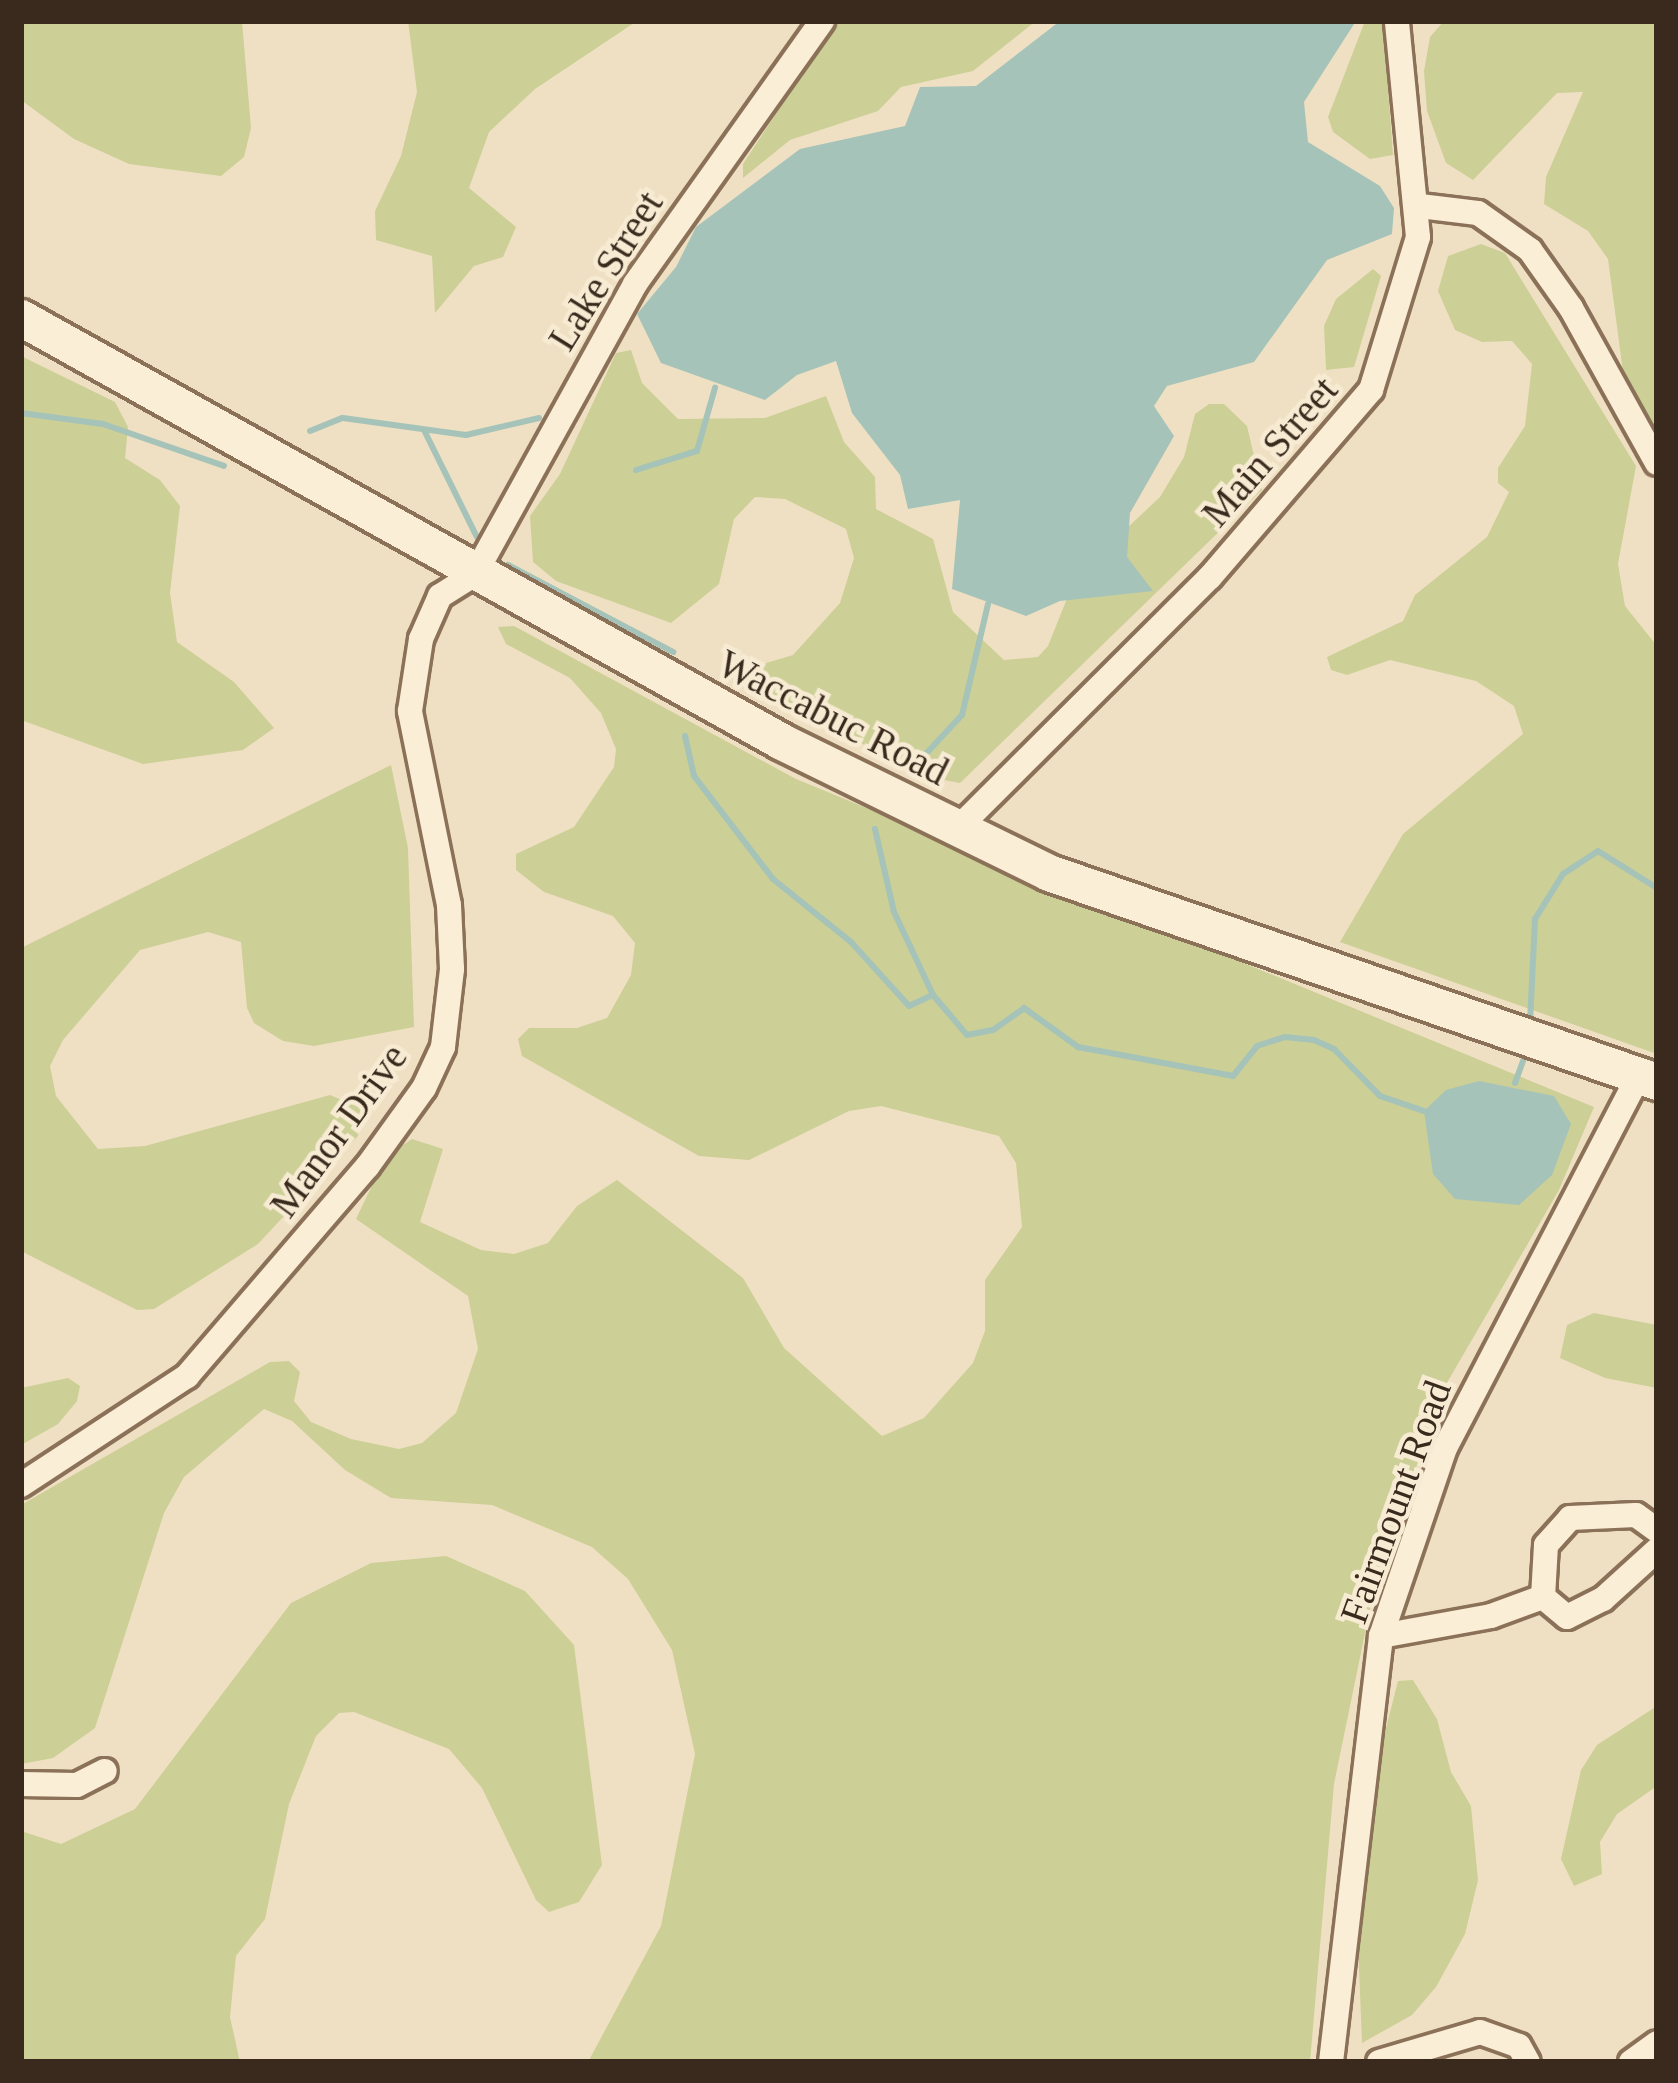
<!DOCTYPE html>
<html>
<head>
<meta charset="utf-8">
<style>
	body { margin:0 }
	#map { position:relative; width:1678px; height:2083px; overflow:hidden; background:#f0e0c3; font-family:Georgia,serif }
	div>[style] { position:absolute }
	.green>* { inset:0; background:#cccf96 }
	.water>* { inset:0; background:#a5c3b8 }
	.stream>* { height:6px; margin:-3px; padding:0 3px; transform-origin:3px; border-radius:3px; background:#a5c3b8 }
	.roads { filter:drop-shadow(3px 0 #8b7158) drop-shadow(-3px 0 #8b7158) drop-shadow(0 3px #8b7158) drop-shadow(0 -3px #8b7158) }
	.minor>* { height:24px; margin:-12px; padding:0 12px; transform-origin:12px; border-radius:12px; background:#faeed6 }
	.secondary>* { height:36px; margin:-18px; padding:0 18px; transform-origin:18px; border-radius:18px; background:#faeed6 }
	span { translate:-50% -50%; white-space:nowrap; text-align:center; line-height:1.15; -webkit-text-stroke:9px #f7ebd3; paint-order:stroke }
	.street-label { font-size:39px; color:#3a2a1d }
	.frame { position:absolute; inset:0; border:24px solid #3a2a1d; pointer-events:none }
</style>
</head>
<body>
<div id="map">
	<div class="green">
		<i style="clip-path:polygon(21px 21px,242px 21px,251px 128px,244px 157px,221px 176px,129px 164px,74px 139px,21px 100px)"></i>
		<i style="clip-path:polygon(408px 21px,637px 21px,535px 89px,489px 132px,469px 188px,516px 227px,503px 257px,474px 266px,435px 313px,432px 256px,376px 240px,375px 211px,401px 156px,417px 92px)"></i>
		<i style="clip-path:polygon(837px 21px,1036px 21px,973px 71px,901px 87px,878px 111px,790px 140px,743px 178px,743px 164px)"></i>
		<i style="clip-path:polygon(1365px 21px,1383px 21px,1393px 155px,1370px 159px,1333px 132px,1328px 117px)"></i>
		<i style="clip-path:polygon(1444px 21px,1657px 21px,1657px 434px,1623px 372px,1608px 259px,1588px 231px,1544px 204px,1546px 177px,1583px 92px,1557px 93px,1473px 180px,1446px 163px,1427px 111px,1424px 71px,1430px 37px)"></i>
		<i style="clip-path:polygon(1481px 244px,1505px 253px,1636px 466px,1618px 564px,1625px 606px,1657px 646px,1657px 1054px,1340px 942px,1403px 834px,1523px 734px,1514px 706px,1476px 681px,1390px 660px,1347px 675px,1331px 670px,1327px 657px,1403px 621px,1415px 595px,1487px 537px,1509px 492px,1498px 483px,1498px 468px,1525px 426px,1532px 364px,1512px 341px,1482px 342px,1455px 330px,1438px 291px,1448px 256px)"></i>
		<i style="clip-path:polygon(1373px 269px,1381px 276px,1354px 367px,1326px 370px,1324px 326px,1336px 299px)"></i>
		<i style="clip-path:polygon(631px 350px,642px 383px,678px 419px,765px 418px,826px 396px,844px 442px,875px 477px,876px 509px,933px 539px,953px 612px,1004px 660px,1038px 657px,1048px 646px,1076px 576px,1160px 497px,1184px 457px,1195px 414px,1209px 404px,1224px 404px,1247px 426px,1262px 490px,960px 783px,928px 777px,736px 680px,746px 669px,793px 655px,840px 603px,854px 558px,846px 529px,785px 499px,755px 497px,734px 519px,719px 584px,671px 623px,556px 581px,533px 562px,530px 516px,560px 474px,616px 353px)"></i>
		<i style="clip-path:polygon(21px 356px,115px 402px,128px 427px,125px 458px,160px 480px,180px 506px,170px 593px,177px 642px,234px 682px,274px 728px,243px 750px,143px 764px,21px 720px)"></i>
		<i style="clip-path:polygon(514px 626px,796px 779px,1594px 1107px,1559px 1190px,1441px 1393px,1372px 1599px,1334px 1784px,1310px 2062px,588px 2062px,661px 1926px,695px 1754px,672px 1650px,628px 1579px,592px 1547px,492px 1505px,391px 1498px,345px 1470px,292px 1421px,264px 1409px,184px 1477px,164px 1513px,95px 1728px,53px 1758px,21px 1764px,21px 1505px,270px 1362px,289px 1361px,300px 1372px,294px 1401px,311px 1422px,351px 1439px,399px 1449px,422px 1443px,456px 1413px,478px 1349px,468px 1296px,356px 1219px,386px 1156px,412px 1139px,443px 1149px,420px 1222px,481px 1250px,514px 1254px,548px 1243px,577px 1206px,617px 1180px,743px 1278px,784px 1348px,882px 1436px,924px 1418px,973px 1363px,985px 1331px,985px 1280px,1022px 1227px,1016px 1163px,999px 1136px,881px 1106px,849px 1111px,749px 1160px,699px 1156px,522px 1056px,518px 1039px,529px 1028px,577px 1028px,607px 1018px,631px 975px,635px 943px,613px 916px,544px 892px,516px 870px,516px 854px,574px 827px,614px 767px,616px 749px,601px 713px,570px 678px,506px 644px,498px 627px)"></i>
		<i style="clip-path:polygon(391px 765px,408px 848px,414px 1027px,314px 1046px,283px 1041px,254px 1023px,247px 1008px,241px 942px,208px 932px,140px 950px,63px 1040px,50px 1066px,56px 1096px,98px 1149px,145px 1146px,330px 1095px,361px 1108px,358px 1136px,258px 1244px,154px 1309px,137px 1310px,21px 1251px,21px 948px)"></i>
		<i style="clip-path:polygon(1594px 1313px,1657px 1325px,1657px 1388px,1605px 1378px,1560px 1358px,1567px 1325px)"></i>
		<i style="clip-path:polygon(68px 1378px,80px 1386px,77px 1401px,58px 1424px,21px 1445px,21px 1388px)"></i>
		<i style="clip-path:polygon(446px 1556px,525px 1591px,574px 1645px,602px 1865px,579px 1902px,549px 1912px,536px 1900px,482px 1788px,449px 1749px,354px 1712px,339px 1713px,316px 1736px,289px 1804px,265px 1919px,236px 1956px,230px 2017px,240px 2062px,21px 2062px,21px 1831px,61px 1844px,135px 1809px,291px 1603px,371px 1563px)"></i>
		<i style="clip-path:polygon(1413px 1680px,1437px 1719px,1451px 1772px,1471px 1806px,1478px 1880px,1465px 1934px,1436px 1987px,1412px 2015px,1362px 2043px,1358px 1943px,1379px 1756px,1398px 1681px)"></i>
		<i style="clip-path:polygon(1657px 1706px,1657px 1786px,1617px 1814px,1600px 1842px,1602px 1874px,1574px 1886px,1561px 1859px,1581px 1770px,1597px 1745px)"></i>
	</div>
	<div class="water">
		<i style="clip-path:polygon(1060px 21px,1356px 21px,1304px 102px,1308px 142px,1380px 186px,1394px 208px,1392px 234px,1327px 260px,1254px 362px,1167px 386px,1154px 406px,1174px 436px,1130px 513px,1127px 557px,1153px 591px,1060px 601px,1026px 616px,952px 589px,960px 500px,908px 509px,900px 475px,852px 413px,836px 361px,797px 375px,765px 400px,661px 363px,637px 314px,676px 267px,696px 227px,800px 149px,905px 126px,920px 87px,976px 86px)"></i>
		<i style="clip-path:polygon(1479px 1081px,1554px 1096px,1571px 1124px,1552px 1175px,1519px 1205px,1455px 1199px,1433px 1174px,1424px 1111px,1446px 1090px)"></i>
	</div>
	<div class="stream">
		<i style="left:21px;top:413px;width:83px;rotate:7.6deg"></i>
		<i style="left:103px;top:424px;width:128px;rotate:19.1deg"></i>
		<i style="left:310px;top:431px;width:35px;rotate:-22deg"></i>
		<i style="left:343px;top:418px;width:124px;rotate:7.9deg"></i>
		<i style="left:466px;top:435px;width:75px;rotate:-13.1deg"></i>
		<i style="left:425px;top:432px;width:117px;rotate:63.7deg"></i>
		<i style="left:636px;top:470px;width:64px;rotate:-17.3deg"></i>
		<i style="left:697px;top:451px;width:66px;rotate:-74.1deg"></i>
		<i style="left:508px;top:565px;width:187px;rotate:27.8deg"></i>
		<i style="left:685px;top:736px;width:41px;rotate:77.3deg"></i>
		<i style="left:694px;top:776px;width:130px;rotate:52.5deg"></i>
		<i style="left:773px;top:879px;width:100px;rotate:38.9deg"></i>
		<i style="left:851px;top:942px;width:86px;rotate:47.8deg"></i>
		<i style="left:909px;top:1006px;width:26px;rotate:-25deg"></i>
		<i style="left:933px;top:995px;width:52px;rotate:49.6deg"></i>
		<i style="left:967px;top:1035px;width:26px;rotate:-11deg"></i>
		<i style="left:993px;top:1030px;width:38px;rotate:-35deg"></i>
		<i style="left:1024px;top:1008px;width:67px;rotate:35.8deg"></i>
		<i style="left:1078px;top:1047px;width:158px;rotate:10.6deg"></i>
		<i style="left:1233px;top:1076px;width:38px;rotate:-51deg"></i>
		<i style="left:1257px;top:1046px;width:29px;rotate:-18deg"></i>
		<i style="left:1285px;top:1037px;width:29px;rotate:6deg"></i>
		<i style="left:1314px;top:1040px;width:22px;rotate:24deg"></i>
		<i style="left:1334px;top:1049px;width:66px;rotate:45.6deg"></i>
		<i style="left:1380px;top:1096px;width:46px;rotate:18.8deg"></i>
		<i style="left:922px;top:758px;width:59px;rotate:-47.1deg"></i>
		<i style="left:962px;top:715px;width:114px;rotate:-76.8deg"></i>
		<i style="left:875px;top:829px;width:85px;rotate:77.1deg"></i>
		<i style="left:894px;top:912px;width:92px;rotate:64.8deg"></i>
		<i style="left:1530px;top:1022px;width:103px;rotate:-87.2deg"></i>
		<i style="left:1535px;top:919px;width:53px;rotate:-58.1deg"></i>
		<i style="left:1563px;top:874px;width:42px;rotate:-33.3deg"></i>
		<i style="left:1598px;top:851px;width:70px;rotate:32.1deg"></i>
		<i style="left:1515px;top:1083px;width:32px;rotate:-70deg"></i>
	</div>
	<div class="roads">
		<div class="minor">
			<i style="left:1420px;top:206px;width:58px;rotate:6.9deg"></i>
			<i style="left:1478px;top:213px;width:64px;rotate:35.4deg"></i>
			<i style="left:1530px;top:250px;width:71px;rotate:54.7deg"></i>
			<i style="left:1571px;top:308px;width:177px;rotate:61deg"></i>
			<i style="left:957px;top:829px;width:357px;rotate:-44.9deg"></i>
			<i style="left:1210px;top:577px;width:247px;rotate:-49.3deg"></i>
			<i style="left:1371px;top:390px;width:160px;rotate:-72.9deg"></i>
			<i style="left:1418px;top:237px;width:217px;rotate:-95.6deg"></i>
			<i style="left:21px;top:1485px;width:199px;rotate:-33.3deg"></i>
			<i style="left:187px;top:1376px;width:276px;rotate:-49.3deg"></i>
			<i style="left:367px;top:1167px;width:97px;rotate:-54.2deg"></i>
			<i style="left:424px;top:1088px;width:45px;rotate:-65.1deg"></i>
			<i style="left:443px;top:1047px;width:79px;rotate:-83.4deg"></i>
			<i style="left:452px;top:969px;width:64px;rotate:-92.7deg"></i>
			<i style="left:449px;top:905px;width:198px;rotate:-101.4deg"></i>
			<i style="left:410px;top:711px;width:73px;rotate:-81.3deg"></i>
			<i style="left:421px;top:639px;width:47px;rotate:-66.2deg"></i>
			<i style="left:440px;top:596px;width:41px;rotate:-32.2deg"></i>
			<i style="left:475px;top:574px;width:331px;rotate:-61.1deg"></i>
			<i style="left:635px;top:284px;width:323px;rotate:-54.6deg"></i>
			<i style="left:1543px;top:1597px;width:52px;rotate:-86.7deg"></i>
			<i style="left:1546px;top:1545px;width:36px;rotate:-48deg"></i>
			<i style="left:1570px;top:1518px;width:66px;rotate:-2.6deg"></i>
			<i style="left:1636px;top:1515px;width:26px;rotate:36deg"></i>
			<i style="left:1381px;top:1636px;width:112px;rotate:-10.3deg"></i>
			<i style="left:1491px;top:1616px;width:55px;rotate:-20.1deg"></i>
			<i style="left:1543px;top:1597px;width:31px;rotate:40deg"></i>
			<i style="left:1567px;top:1617px;width:40px;rotate:-26.6deg"></i>
			<i style="left:1603px;top:1599px;width:73px;rotate:-42.2deg"></i>
			<i style="left:21px;top:1784px;width:56px;rotate:1deg"></i>
			<i style="left:77px;top:1785px;width:31px;rotate:-27deg"></i>
			<i style="left:1331px;top:2062px;width:429px;rotate:-83.3deg"></i>
			<i style="left:1381px;top:1636px;width:199px;rotate:-71.2deg"></i>
			<i style="left:1445px;top:1448px;width:420px;rotate:-62.5deg"></i>
			<i style="left:1379px;top:2062px;width:105px;rotate:-16.5deg"></i>
			<i style="left:1480px;top:2032px;width:41px;rotate:19.7deg"></i>
			<i style="left:1519px;top:2046px;width:18px;rotate:61deg"></i>
			<i style="left:1631px;top:2062px;width:32px;rotate:-36deg"></i>
		</div>
		<div class="secondary">
			<i style="left:21px;top:318px;width:871px;rotate:29.12deg"></i>
			<i style="left:782px;top:742px;width:297px;rotate:26.1deg"></i>
			<i style="left:1049px;top:873px;width:643px;rotate:18.97deg"></i>
		</div>
	</div>
	<div class="street-label">
		<span style="left:606px;top:271px;rotate:-58deg">Lake Street</span>
		<span style="left:1270px;top:452px;rotate:-49deg">Main Street</span>
		<span style="left:833px;top:718px;rotate:27deg">Waccabuc Road</span>
		<span style="left:339px;top:1131px;rotate:-54deg">Manor Drive</span>
		<span style="left:1396px;top:1502px;rotate:-70deg">Fairmount Road</span>
	</div>
	<div class="frame"></div>
</div>
</body>
</html>
